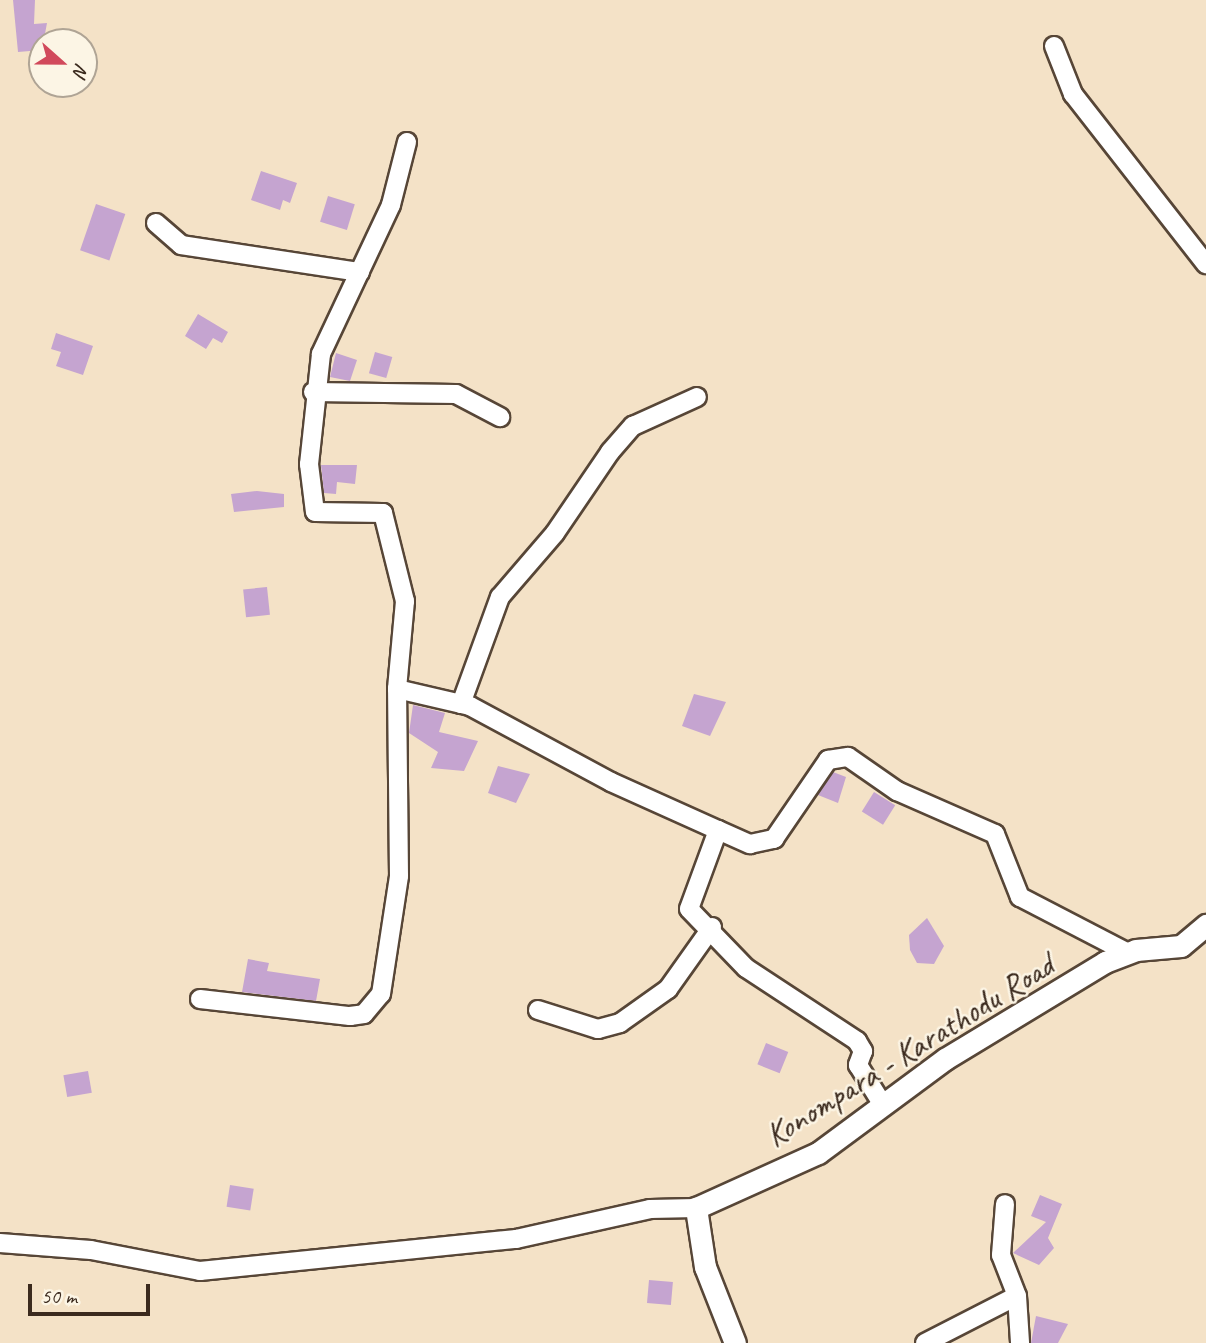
<!DOCTYPE html>
<html>
<head>
<meta charset="utf-8">
<style>
	body { margin:0 }
	#map { position:relative; width:1206px; height:1343px; overflow:hidden; background:#f4e2c7; font-family:Caveat,sans-serif }
	div>[style] { position:absolute }
	.building>* { inset:0; background:#c5a4d0; transform-origin:0 0 }
	.roads { filter:drop-shadow(2px 0 #574637) drop-shadow(-2px 0 #574637) drop-shadow(0 2px #574637) drop-shadow(0 -2px #574637) }
	.minor>* { height:18px; margin:-9px; padding:0 9px; transform-origin:9px; border-radius:9px; background:#fff }
	.major>* { height:21px; margin:-10.5px; padding:0 10.5px; transform-origin:10.5px; border-radius:10.5px; background:#fff }
	span { translate:-50% -50%; white-space:nowrap; text-align:center; line-height:1.15; -webkit-text-stroke:5px #fcf5e5; paint-order:stroke }
	.street-label { font-size:33px; color:#3b2a1e }
	.north { position:absolute; left:28px; top:28px; width:70px; height:70px; box-sizing:border-box; background:#fcf5e5; border:2px solid #afa495; border-radius:50%; rotate:111deg; font-size:19px; font-weight:700; line-height:28px; text-align:center; color:#3b2a1e }
	.north::after { content:''; display:block; margin:auto; width:24px; height:32px; background:#d1495b; clip-path:polygon(50% 0,100% 100%,50% 72%,0 100%) }
	.scale { position:absolute; left:28px; top:1284px; width:122px; height:32px; box-sizing:border-box; border:4px solid #3b2a1e; border-top:0; padding-left:9px; font-size:21px; line-height:24px; white-space:nowrap; color:#3b2a1e; -webkit-text-stroke:5px #fcf5e5; paint-order:stroke }
</style>
</head>
<body>
<div id="map">
	<div class="building">
		<i style="clip-path:polygon(13px 0,35px 0,34px 24px,47px 23px,42px 50px,18px 52px)"></i>
		<i style="clip-path:polygon(261px 171px,297px 183px,290px 203px,283px 200px,280px 210px,251px 200px)"></i>
		<i style="left:328px;top:196px;width:28px;height:27px;rotate:17deg"></i>
		<i style="left:96px;top:204px;width:31px;height:49px;rotate:19deg"></i>
		<i style="clip-path:polygon(198px 314px,228px 332px,222px 343px,213px 338px,206px 349px,185px 336px)"></i>
		<i style="clip-path:polygon(56px 333px,93px 346px,83px 375px,56px 366px,61px 352px,51px 349px)"></i>
		<i style="left:375px;top:352px;width:18px;height:22px;rotate:16deg"></i>
		<i style="clip-path:polygon(336px 353px,357px 360px,350px 381px,330px 377px)"></i>
		<i style="clip-path:polygon(321px 465px,357px 465px,355px 484px,337px 482px,336px 494px,324px 493px)"></i>
		<i style="clip-path:polygon(257px 491px,284px 494px,284px 507px,234px 512px,231px 494px)"></i>
		<i style="left:267px;top:587px;width:28px;height:24px;rotate:84deg"></i>
		<i style="clip-path:polygon(694px 694px,726px 702px,710px 736px,682px 726px)"></i>
		<i style="clip-path:polygon(413px 705px,445px 713px,439px 732px,478px 741px,464px 771px,431px 768px,438px 752px,409px 733px)"></i>
		<i style="clip-path:polygon(498px 766px,530px 774px,516px 803px,488px 793px)"></i>
		<i style="clip-path:polygon(833px 772px,846px 777px,838px 803px,818px 795px)"></i>
		<i style="left:874px;top:792px;width:25px;height:23px;rotate:32deg"></i>
		<i style="clip-path:polygon(927px 918px,944px 946px,934px 964px,917px 963px,910px 950px,909px 935px)"></i>
		<i style="clip-path:polygon(248px 959px,269px 963px,267px 971px,320px 979px,316px 1001px,242px 992px)"></i>
		<i style="left:766px;top:1043px;width:24px;height:23px;rotate:22deg"></i>
		<i style="left:88px;top:1071px;width:22px;height:25px;rotate:80deg"></i>
		<i style="left:230px;top:1185px;width:24px;height:22px;rotate:9deg"></i>
		<i style="clip-path:polygon(1040px 1195px,1062px 1204px,1048px 1238px,1054px 1248px,1039px 1265px,1013px 1253px,1046px 1222px,1031px 1216px)"></i>
		<i style="left:649px;top:1280px;width:24px;height:23px;rotate:5deg"></i>
		<i style="clip-path:polygon(1036px 1316px,1068px 1324px,1058px 1343px,1031px 1343px)"></i>
	</div>
	<div class="roads">
		<div class="minor">
			<i style="left:1054px;top:46px;width:52px;rotate:68.4deg"></i>
			<i style="left:1073px;top:94px;width:216px;rotate:52deg"></i>
			<i style="left:407px;top:142px;width:65px;rotate:104.3deg"></i>
			<i style="left:391px;top:205px;width:165px;rotate:115.2deg"></i>
			<i style="left:321px;top:354px;width:111px;rotate:96.2deg"></i>
			<i style="left:309px;top:464px;width:48px;rotate:82.9deg"></i>
			<i style="left:315px;top:512px;width:68px;rotate:0.8deg"></i>
			<i style="left:383px;top:513px;width:91px;rotate:76deg"></i>
			<i style="left:405px;top:601px;width:88px;rotate:95.2deg"></i>
			<i style="left:397px;top:689px;width:75px;rotate:13.1deg"></i>
			<i style="left:470px;top:706px;width:160px;rotate:28.3deg"></i>
			<i style="left:611px;top:782px;width:117px;rotate:24.2deg"></i>
			<i style="left:718px;top:830px;width:84px;rotate:110.2deg"></i>
			<i style="left:689px;top:909px;width:82px;rotate:46deg"></i>
			<i style="left:746px;top:968px;width:133px;rotate:33.3deg"></i>
			<i style="left:857px;top:1041px;width:12px;rotate:59deg"></i>
			<i style="left:863px;top:1051px;width:15px;rotate:110deg"></i>
			<i style="left:858px;top:1065px;width:47px;rotate:58deg"></i>
			<i style="left:156px;top:223px;width:33px;rotate:41deg"></i>
			<i style="left:181px;top:245px;width:181px;rotate:8.6deg"></i>
			<i style="left:313px;top:392px;width:143px;rotate:0.8deg"></i>
			<i style="left:456px;top:394px;width:50px;rotate:27.6deg"></i>
			<i style="left:461px;top:704px;width:114px;rotate:-70deg"></i>
			<i style="left:500px;top:597px;width:84px;rotate:-49.3deg"></i>
			<i style="left:555px;top:533px;width:98px;rotate:-55.8deg"></i>
			<i style="left:610px;top:452px;width:35px;rotate:-49deg"></i>
			<i style="left:633px;top:426px;width:70px;rotate:-24.4deg"></i>
			<i style="left:718px;top:830px;width:35px;rotate:24deg"></i>
			<i style="left:750px;top:844px;width:25px;rotate:-12deg"></i>
			<i style="left:774px;top:839px;width:96px;rotate:-55.6deg"></i>
			<i style="left:828px;top:760px;width:20px;rotate:-9deg"></i>
			<i style="left:848px;top:757px;width:60px;rotate:34.8deg"></i>
			<i style="left:897px;top:791px;width:107px;rotate:23.7deg"></i>
			<i style="left:995px;top:834px;width:68px;rotate:68.4deg"></i>
			<i style="left:1020px;top:897px;width:122px;rotate:27.4deg"></i>
			<i style="left:200px;top:999px;width:151px;rotate:6.5deg"></i>
			<i style="left:350px;top:1016px;width:14px;rotate:-8deg"></i>
			<i style="left:364px;top:1014px;width:26px;rotate:-50deg"></i>
			<i style="left:381px;top:994px;width:119px;rotate:-81.3deg"></i>
			<i style="left:399px;top:876px;width:187px;rotate:-90.6deg"></i>
			<i style="left:538px;top:1010px;width:63px;rotate:17.6deg"></i>
			<i style="left:598px;top:1029px;width:23px;rotate:-15deg"></i>
			<i style="left:620px;top:1023px;width:59px;rotate:-35.3deg"></i>
			<i style="left:668px;top:989px;width:76px;rotate:-54.6deg"></i>
			<i style="left:0;top:1243px;width:91px;rotate:4.4deg"></i>
			<i style="left:91px;top:1250px;width:111px;rotate:10.9deg"></i>
			<i style="left:200px;top:1271px;width:318px;rotate:-5.8deg"></i>
			<i style="left:516px;top:1239px;width:137px;rotate:-12.6deg"></i>
			<i style="left:650px;top:1209px;width:46px;rotate:-1.2deg"></i>
			<i style="left:1017px;top:1296px;width:47px;rotate:86.3deg"></i>
			<i style="left:925px;top:1343px;width:103px;rotate:-27.1deg"></i>
			<i style="left:1017px;top:1296px;width:44px;rotate:-111.3deg"></i>
			<i style="left:1001px;top:1255px;width:51px;rotate:-85.5deg"></i>
		</div>
		<div class="major">
			<i style="left:735px;top:1343px;width:82px;rotate:-111.5deg"></i>
			<i style="left:705px;top:1267px;width:60px;rotate:-98.7deg"></i>
			<i style="left:696px;top:1208px;width:134px;rotate:-24.3deg"></i>
			<i style="left:818px;top:1153px;width:158px;rotate:-36.5deg"></i>
			<i style="left:945px;top:1059px;width:187px;rotate:-31.2deg"></i>
			<i style="left:1105px;top:962px;width:33px;rotate:-21deg"></i>
			<i style="left:1136px;top:950px;width:45px;rotate:-5.1deg"></i>
			<i style="left:1181px;top:946px;width:33px;rotate:-40deg"></i>
		</div>
	</div>
	<div class="street-label">
		<span style="left:910px;top:1051px;rotate:-32deg">Konompara - Karathodu Road</span>
	</div>
	<div class="north">N</div>
	<div class="scale">50 m</div>
</div>
</body>
</html>
